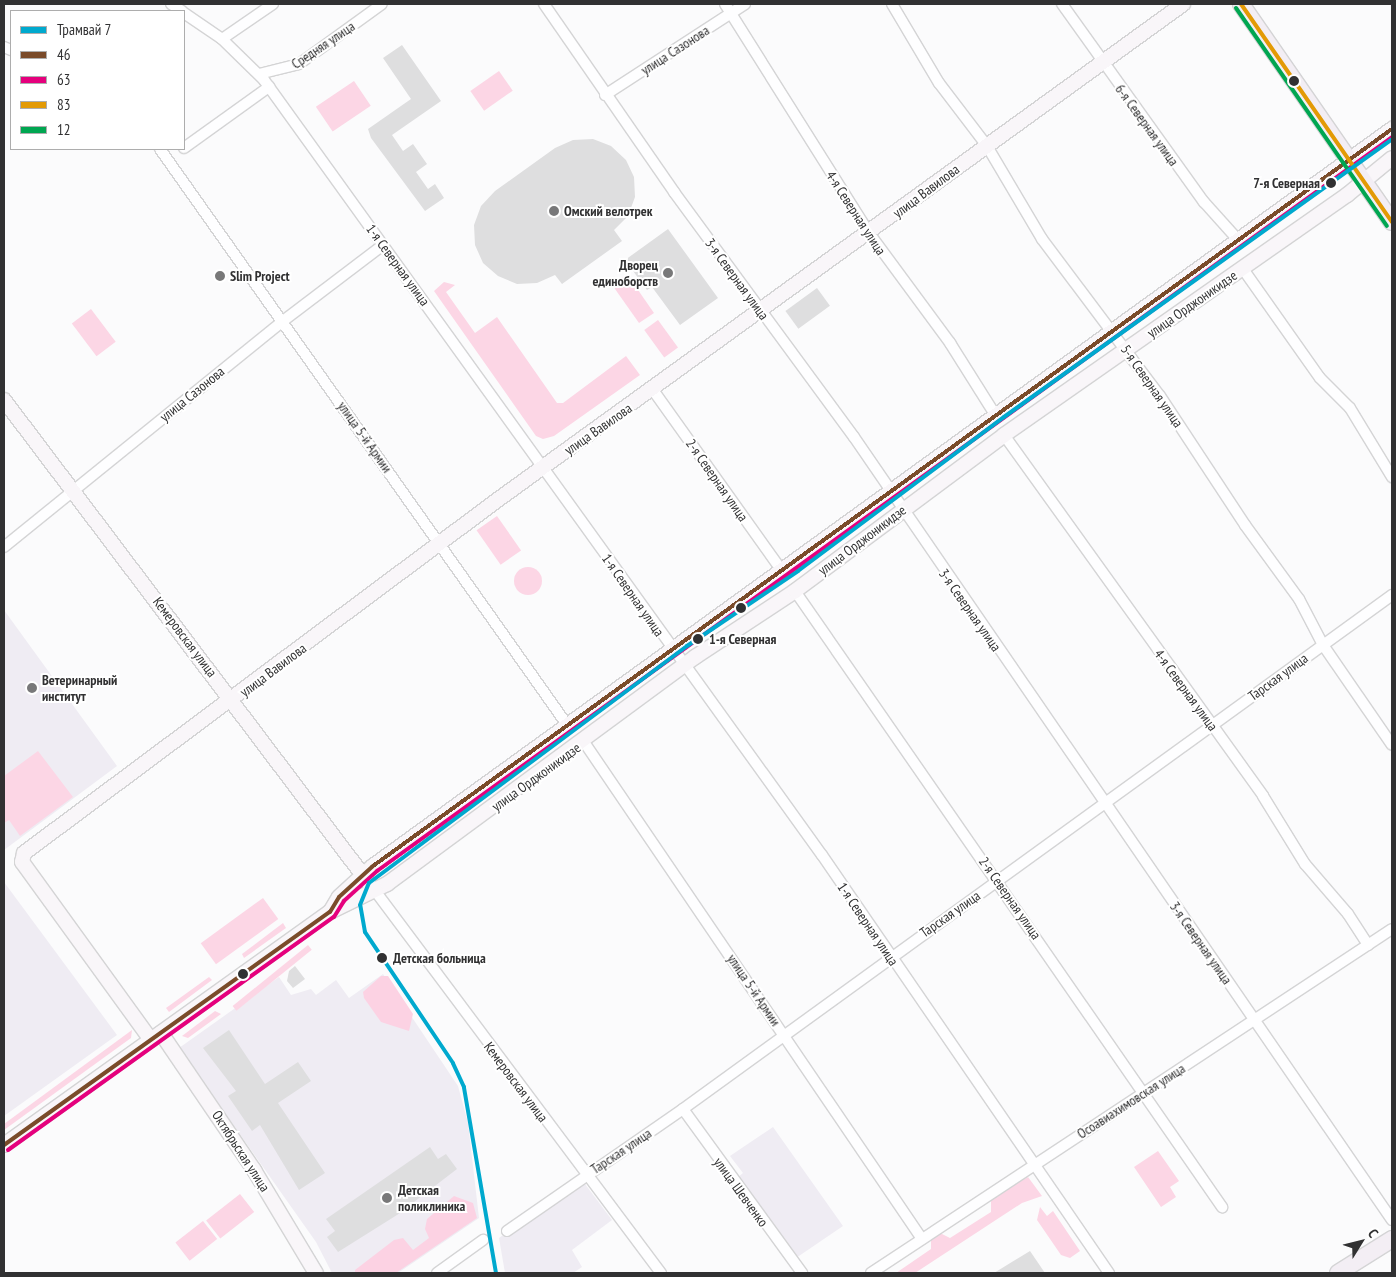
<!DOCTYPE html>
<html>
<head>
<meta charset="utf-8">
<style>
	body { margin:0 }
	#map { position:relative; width:1396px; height:1277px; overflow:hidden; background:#fbfbfc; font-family:"PT Sans Narrow",sans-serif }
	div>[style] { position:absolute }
	.built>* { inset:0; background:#efecf3 }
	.green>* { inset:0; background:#fcd6e5; transform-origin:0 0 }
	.round { border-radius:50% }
	.forest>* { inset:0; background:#fcd2e3 }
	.building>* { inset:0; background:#dededf; transform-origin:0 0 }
	.roads { filter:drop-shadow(1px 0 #d4d4d5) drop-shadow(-1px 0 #d4d4d5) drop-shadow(0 1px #d4d4d5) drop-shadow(0 -1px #d4d4d5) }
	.street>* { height:10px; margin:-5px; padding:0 5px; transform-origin:5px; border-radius:5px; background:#fefeff }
	.secondary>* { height:14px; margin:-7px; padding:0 7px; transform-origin:7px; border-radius:7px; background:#f9f6f9 }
	.primary>* { height:16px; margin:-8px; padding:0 8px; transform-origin:8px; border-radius:8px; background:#f3eef4 }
	.bus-1>* { height:4px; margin:-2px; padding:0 2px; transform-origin:2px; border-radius:2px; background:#7a4b2a }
	.bus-2>* { height:4px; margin:-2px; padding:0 2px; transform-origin:2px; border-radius:2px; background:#e5007d }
	.bus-3>* { height:4px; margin:-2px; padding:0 2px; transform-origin:2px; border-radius:2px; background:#e39a05 }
	.bus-4>* { height:4px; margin:-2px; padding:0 2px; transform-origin:2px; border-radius:2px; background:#00a651 }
	.tram-1>* { height:4px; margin:-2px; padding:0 2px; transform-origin:2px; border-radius:2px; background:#00a9ce }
	.dots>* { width:14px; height:14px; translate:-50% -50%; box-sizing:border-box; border:2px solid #fff; border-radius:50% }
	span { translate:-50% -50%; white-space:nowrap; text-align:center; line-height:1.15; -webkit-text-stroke:4px #fff; paint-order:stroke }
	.street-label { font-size:14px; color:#313132 }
	.stop-label { font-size:14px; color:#313132; font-weight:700 }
	.right { translate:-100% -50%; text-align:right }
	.left { translate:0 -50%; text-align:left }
	.poi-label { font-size:14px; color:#313132; font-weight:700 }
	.frame { position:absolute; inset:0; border:5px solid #313132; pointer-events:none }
	.legend { position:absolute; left:10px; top:10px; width:175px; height:140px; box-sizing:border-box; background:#fff; border:1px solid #adadad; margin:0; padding:6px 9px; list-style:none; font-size:15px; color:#313132 }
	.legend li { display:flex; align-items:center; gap:10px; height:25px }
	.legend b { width:25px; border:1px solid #adadad }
	.north { position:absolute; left:1336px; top:1217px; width:50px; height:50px; -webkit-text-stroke:4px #fff; paint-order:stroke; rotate:54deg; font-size:14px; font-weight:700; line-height:20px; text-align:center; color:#313132 }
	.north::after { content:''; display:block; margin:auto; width:18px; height:22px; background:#313132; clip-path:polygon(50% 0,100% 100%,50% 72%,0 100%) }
</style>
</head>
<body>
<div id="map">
	<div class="built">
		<i style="clip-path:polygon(4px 610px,117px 766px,4px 850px)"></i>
		<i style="clip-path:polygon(4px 882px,117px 1035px,4px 1116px)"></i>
		<i style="clip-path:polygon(383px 974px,458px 1086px,468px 1123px,479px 1218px,398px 1273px,332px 1273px,316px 1242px,179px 1048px,279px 977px,291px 995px,311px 989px,316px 995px,336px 980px,349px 998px)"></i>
		<i style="clip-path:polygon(773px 1127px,843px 1226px,796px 1258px,737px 1178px,743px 1173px,730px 1156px)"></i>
		<i style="clip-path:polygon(582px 1180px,612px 1220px,572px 1250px,582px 1267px,573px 1273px,505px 1273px,499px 1238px)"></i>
	</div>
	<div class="green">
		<i style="left:499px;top:71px;width:24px;height:35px;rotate:55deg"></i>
		<i style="left:354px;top:81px;width:30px;height:46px;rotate:56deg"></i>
		<i style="clip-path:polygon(624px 276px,629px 277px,654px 313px,639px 323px,615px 289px,614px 284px)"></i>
		<i style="clip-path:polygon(444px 282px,455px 285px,446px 292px,475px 333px,497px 317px,557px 403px,563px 403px,626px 356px,640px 375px,554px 436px,543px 439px,536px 436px,434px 291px)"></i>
		<i style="left:91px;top:309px;width:41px;height:24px;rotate:53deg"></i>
		<i style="left:658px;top:320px;width:34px;height:17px;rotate:54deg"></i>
		<i style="left:497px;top:516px;width:42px;height:25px;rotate:55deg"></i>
		<i class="round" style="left:514px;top:567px;width:28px;height:28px"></i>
		<i style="clip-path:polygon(38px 751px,73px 797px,20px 836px,9px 820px,4px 823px,4px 776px)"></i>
		<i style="left:263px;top:898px;width:26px;height:77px;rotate:54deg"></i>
		<i style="clip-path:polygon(283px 923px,286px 928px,244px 958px,242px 954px)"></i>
		<i style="left:308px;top:945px;width:6px;height:97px;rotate:51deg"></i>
		<i style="clip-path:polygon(209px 977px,212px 980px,169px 1012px,166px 1008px)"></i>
		<i style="clip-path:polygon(215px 1011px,221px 1014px,188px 1038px,182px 1036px)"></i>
		<i style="clip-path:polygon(132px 1030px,131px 1038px,4px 1130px,4px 1124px)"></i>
		<i style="clip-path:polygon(1158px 1151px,1179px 1181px,1170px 1187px,1176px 1197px,1161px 1207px,1134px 1167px)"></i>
		<i style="clip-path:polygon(1028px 1177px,1042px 1196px,1022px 1203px,915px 1273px,896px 1273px,931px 1249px,931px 1239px,940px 1233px,950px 1238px,991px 1212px,991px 1197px)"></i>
		<i style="left:240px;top:1194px;width:23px;height:43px;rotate:52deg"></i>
		<i style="clip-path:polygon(1040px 1207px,1047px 1216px,1053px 1211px,1080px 1251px,1070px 1258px,1061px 1255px,1037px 1220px)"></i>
		<i style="left:203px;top:1221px;width:23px;height:35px;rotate:52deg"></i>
	</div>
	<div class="forest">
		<i style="clip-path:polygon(381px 976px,388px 976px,413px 1014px,409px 1031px,381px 1022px,364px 998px,363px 992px)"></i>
		<i style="clip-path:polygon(454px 1196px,473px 1203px,477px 1218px,396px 1273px,355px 1273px,355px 1270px,394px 1240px,403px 1238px,413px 1250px,429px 1238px,425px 1229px,427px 1219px)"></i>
	</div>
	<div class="building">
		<i style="clip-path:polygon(402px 45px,441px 101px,392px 135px,403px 151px,413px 144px,427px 164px,416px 172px,428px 189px,435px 184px,444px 198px,425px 211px,371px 138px,368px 129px,411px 99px,383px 58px)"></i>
		<i style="clip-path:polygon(593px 139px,611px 146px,626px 160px,634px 177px,635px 197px,628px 216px,614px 230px,622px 241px,562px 284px,555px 275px,537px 283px,517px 284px,498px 276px,483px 263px,475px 245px,474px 225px,481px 206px,495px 191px,555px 148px,573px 140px)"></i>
		<i style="clip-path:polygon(668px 229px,718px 298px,680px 325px,652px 287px,647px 290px,625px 260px)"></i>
		<i style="left:817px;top:288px;width:22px;height:39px;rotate:54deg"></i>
		<i style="clip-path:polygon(295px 966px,305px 979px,293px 988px,287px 981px,289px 971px)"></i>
		<i style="clip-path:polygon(229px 1030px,265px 1084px,298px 1062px,311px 1081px,278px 1103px,325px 1173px,299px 1190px,260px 1125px,252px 1131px,228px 1096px,236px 1091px,203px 1048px)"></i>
		<i style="clip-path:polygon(430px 1147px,438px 1159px,446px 1154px,457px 1169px,397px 1215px,338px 1252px,327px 1237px,335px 1231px,326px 1219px)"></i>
		<i style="clip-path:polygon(1030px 1251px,1045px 1273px,994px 1273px)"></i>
	</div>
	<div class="roads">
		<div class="street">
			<i style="left:171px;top:4px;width:13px;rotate:32deg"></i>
			<i style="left:544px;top:4px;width:229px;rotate:55.3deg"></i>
			<i style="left:674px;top:192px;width:304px;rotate:53.7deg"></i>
			<i style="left:854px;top:437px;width:950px;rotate:55.51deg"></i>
			<i style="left:725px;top:4px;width:271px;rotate:57.8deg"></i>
			<i style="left:869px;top:233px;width:137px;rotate:53.6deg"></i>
			<i style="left:950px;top:343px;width:86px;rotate:57.8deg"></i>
			<i style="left:892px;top:4px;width:92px;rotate:59.3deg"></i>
			<i style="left:939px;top:83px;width:79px;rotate:52.7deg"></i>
			<i style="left:987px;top:146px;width:108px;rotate:59.4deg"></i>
			<i style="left:1042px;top:239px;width:196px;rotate:53.1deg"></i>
			<i style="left:1160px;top:396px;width:154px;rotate:56.6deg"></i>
			<i style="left:1245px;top:525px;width:92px;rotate:53.9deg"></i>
			<i style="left:1299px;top:599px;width:52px;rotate:62.4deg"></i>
			<i style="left:1323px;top:645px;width:121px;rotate:55.4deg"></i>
			<i style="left:1062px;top:4px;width:244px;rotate:54.4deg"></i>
			<i style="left:1204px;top:202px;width:52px;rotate:48.1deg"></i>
			<i style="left:184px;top:13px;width:46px;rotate:34.4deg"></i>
			<i style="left:222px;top:39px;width:59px;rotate:44.3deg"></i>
			<i style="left:264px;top:80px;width:955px;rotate:54.25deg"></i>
			<i style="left:822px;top:855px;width:507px;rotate:55.53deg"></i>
			<i style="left:222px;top:39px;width:62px;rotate:-34.5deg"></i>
			<i style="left:4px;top:47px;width:8px;rotate:23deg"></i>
			<i style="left:259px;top:74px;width:41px;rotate:-14deg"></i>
			<i style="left:299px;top:64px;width:102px;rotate:-35.9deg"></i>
			<i style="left:605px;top:95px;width:167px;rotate:-33deg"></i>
			<i style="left:184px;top:148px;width:105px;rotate:-35.7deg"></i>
			<i style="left:160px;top:149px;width:707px;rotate:54.74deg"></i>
			<i style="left:1243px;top:269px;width:133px;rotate:54.8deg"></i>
			<i style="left:1320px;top:378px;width:42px;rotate:45deg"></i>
			<i style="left:1350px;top:408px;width:81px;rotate:58.7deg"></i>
			<i style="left:653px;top:390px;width:222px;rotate:54.5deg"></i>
			<i style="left:1004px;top:435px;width:444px;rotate:54.3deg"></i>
			<i style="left:1263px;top:796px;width:80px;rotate:58.3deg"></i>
			<i style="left:1305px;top:864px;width:66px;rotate:49.3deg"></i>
			<i style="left:1348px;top:914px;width:37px;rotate:57deg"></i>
			<i style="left:4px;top:547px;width:359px;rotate:-39deg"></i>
			<i style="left:283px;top:321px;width:126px;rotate:-37.2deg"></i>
			<i style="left:795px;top:591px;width:750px;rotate:55.27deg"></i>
			<i style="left:584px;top:742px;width:601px;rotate:55.78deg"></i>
			<i style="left:373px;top:888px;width:481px;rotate:53.2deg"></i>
			<i style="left:683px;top:1109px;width:203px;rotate:54deg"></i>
			<i style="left:507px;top:1231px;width:214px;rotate:-34.7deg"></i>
			<i style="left:683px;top:1109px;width:876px;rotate:-35.94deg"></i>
			<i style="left:437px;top:1273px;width:57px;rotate:-35.7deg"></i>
			<i style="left:871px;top:1273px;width:624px;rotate:-33.44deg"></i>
		</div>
		<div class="secondary">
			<i style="left:4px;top:400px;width:604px;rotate:52.94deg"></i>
			<i style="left:330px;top:912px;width:17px;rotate:-59deg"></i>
			<i style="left:339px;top:897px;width:46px;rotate:-42.4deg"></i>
			<i style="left:373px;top:866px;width:1258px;rotate:-35.88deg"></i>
			<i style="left:161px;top:1033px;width:166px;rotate:55.8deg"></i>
			<i style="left:254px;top:1170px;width:120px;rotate:59deg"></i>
			<i style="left:151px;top:1040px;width:220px;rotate:-125.9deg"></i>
			<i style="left:22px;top:862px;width:9px;rotate:-77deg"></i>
			<i style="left:24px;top:853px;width:589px;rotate:-36.71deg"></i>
			<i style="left:496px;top:501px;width:848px;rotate:-35.88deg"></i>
			<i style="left:4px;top:1145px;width:401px;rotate:-35.6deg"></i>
			<i style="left:330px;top:912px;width:64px;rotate:-26.2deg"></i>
			<i style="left:387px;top:884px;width:383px;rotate:-36.4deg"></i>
			<i style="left:695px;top:657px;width:120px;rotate:-33.4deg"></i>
			<i style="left:795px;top:591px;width:261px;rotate:-36.7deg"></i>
			<i style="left:1004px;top:435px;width:419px;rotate:-35deg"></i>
			<i style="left:1347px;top:195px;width:58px;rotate:-39.4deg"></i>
		</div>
		<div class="primary">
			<i style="left:1241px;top:4px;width:265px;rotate:55.3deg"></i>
			<i style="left:1338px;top:1273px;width:64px;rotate:-32.2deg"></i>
		</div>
	</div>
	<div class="bus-1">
		<i style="left:4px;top:1145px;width:401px;rotate:-35.6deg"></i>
		<i style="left:330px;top:912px;width:17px;rotate:-59deg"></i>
		<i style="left:339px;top:897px;width:46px;rotate:-42.4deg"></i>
		<i style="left:373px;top:866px;width:1258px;rotate:-35.88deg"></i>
	</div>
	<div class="bus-2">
		<i style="left:8px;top:1150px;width:401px;rotate:-35.6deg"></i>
		<i style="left:334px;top:917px;width:19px;rotate:-58deg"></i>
		<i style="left:344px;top:901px;width:45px;rotate:-42.3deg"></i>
		<i style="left:377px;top:871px;width:1253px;rotate:-35.87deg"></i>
	</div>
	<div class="bus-3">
		<i style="left:1241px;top:4px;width:265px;rotate:55.3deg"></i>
	</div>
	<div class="bus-4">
		<i style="left:1236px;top:8px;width:265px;rotate:55.3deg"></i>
	</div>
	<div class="tram-1">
		<i style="left:496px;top:1273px;width:189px;rotate:-99.8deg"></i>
		<i style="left:464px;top:1087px;width:26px;rotate:-115deg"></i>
		<i style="left:453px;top:1063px;width:158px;rotate:-123.9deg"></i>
		<i style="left:365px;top:932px;width:27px;rotate:-100deg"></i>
		<i style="left:360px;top:905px;width:24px;rotate:-68deg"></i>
		<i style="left:369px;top:883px;width:397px;rotate:-36.7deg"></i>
		<i style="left:687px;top:646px;width:134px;rotate:-34deg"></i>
		<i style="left:798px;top:571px;width:257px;rotate:-36.8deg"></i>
		<i style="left:1004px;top:417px;width:477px;rotate:-35.6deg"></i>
	</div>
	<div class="dots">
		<i style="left:1294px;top:81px;background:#313132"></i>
		<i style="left:1331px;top:183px;background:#313132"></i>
		<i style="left:554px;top:211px;background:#787879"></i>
		<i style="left:668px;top:273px;background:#787879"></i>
		<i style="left:220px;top:276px;background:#787879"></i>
		<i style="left:741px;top:608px;background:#313132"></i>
		<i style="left:698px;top:639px;background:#313132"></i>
		<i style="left:32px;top:688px;background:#787879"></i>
		<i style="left:382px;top:958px;background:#313132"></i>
		<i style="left:243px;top:974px;background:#313132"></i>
		<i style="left:387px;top:1198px;background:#787879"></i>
	</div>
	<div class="street-label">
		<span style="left:323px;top:45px;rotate:-34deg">Средняя улица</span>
		<span style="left:675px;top:50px;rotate:-33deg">улица Сазонова</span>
		<span style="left:1147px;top:125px;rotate:54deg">6-я Северная улица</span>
		<span style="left:926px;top:191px;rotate:-37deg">улица Вавилова</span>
		<span style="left:856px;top:213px;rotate:57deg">4-я Северная улица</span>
		<span style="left:398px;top:265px;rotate:54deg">1-я Северная улица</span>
		<span style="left:737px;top:279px;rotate:54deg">3-я Северная улица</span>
		<span style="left:1192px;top:304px;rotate:-35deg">улица Орджоникидзе</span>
		<span style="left:1152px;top:386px;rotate:55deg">5-я Северная улица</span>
		<span style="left:192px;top:394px;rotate:-39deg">улица Сазонова</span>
		<span style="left:598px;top:429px;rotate:-35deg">улица Вавилова</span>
		<span style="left:365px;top:437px;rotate:55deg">улица 5-й Армии</span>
		<span style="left:717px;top:480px;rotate:55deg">2-я Северная улица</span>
		<span style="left:862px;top:540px;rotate:-37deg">улица Орджоникидзе</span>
		<span style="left:633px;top:595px;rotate:55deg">1-я Северная улица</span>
		<span style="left:970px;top:610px;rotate:55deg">3-я Северная улица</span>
		<span style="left:185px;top:637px;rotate:53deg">Кемеровская улица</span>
		<span style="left:273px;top:670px;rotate:-37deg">улица Вавилова</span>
		<span style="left:1278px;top:677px;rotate:-36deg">Тарская улица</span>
		<span style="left:1186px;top:690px;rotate:54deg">4-я Северная улица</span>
		<span style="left:536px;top:777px;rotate:-36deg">улица Орджоникидзе</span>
		<span style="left:1010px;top:898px;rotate:55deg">2-я Северная улица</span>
		<span style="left:950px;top:914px;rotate:-35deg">Тарская улица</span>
		<span style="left:868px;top:924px;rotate:56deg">1-я Северная улица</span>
		<span style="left:1201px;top:943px;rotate:55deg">3-я Северная улица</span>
		<span style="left:754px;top:990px;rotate:56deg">улица 5-й Армии</span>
		<span style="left:516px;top:1082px;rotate:53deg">Кемеровская улица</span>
		<span style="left:1131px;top:1101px;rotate:-33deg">Осоавиахимовская улица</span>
		<span style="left:241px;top:1151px;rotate:57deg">Октябрьская улица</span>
		<span style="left:621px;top:1151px;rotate:-34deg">Тарская улица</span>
		<span style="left:741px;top:1192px;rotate:54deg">улица Шевченко</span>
	</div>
	<div class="stop-label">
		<span class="right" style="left:1320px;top:183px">7-я Северная</span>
		<span class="left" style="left:709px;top:639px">1-я Северная</span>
		<span class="left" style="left:393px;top:958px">Детская больница</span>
	</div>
	<div class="poi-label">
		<span class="left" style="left:564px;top:211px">Омский велотрек</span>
		<span class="right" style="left:658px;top:273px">Дворец<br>единоборств</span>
		<span class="left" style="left:230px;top:276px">Slim Project</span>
		<span class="left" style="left:42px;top:688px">Ветеринарный<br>институт</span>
		<span class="left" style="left:398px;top:1198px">Детская<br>поликлиника</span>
	</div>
	<div class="frame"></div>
	<ul class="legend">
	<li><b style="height:6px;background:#00a9ce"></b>Трамвай 7</li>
	<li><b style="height:6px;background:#7a4b2a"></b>46</li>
	<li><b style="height:6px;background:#e5007d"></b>63</li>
	<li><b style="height:6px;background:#e39a05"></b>83</li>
	<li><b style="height:6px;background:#00a651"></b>12</li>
	</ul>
	<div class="north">С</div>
</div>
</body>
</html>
